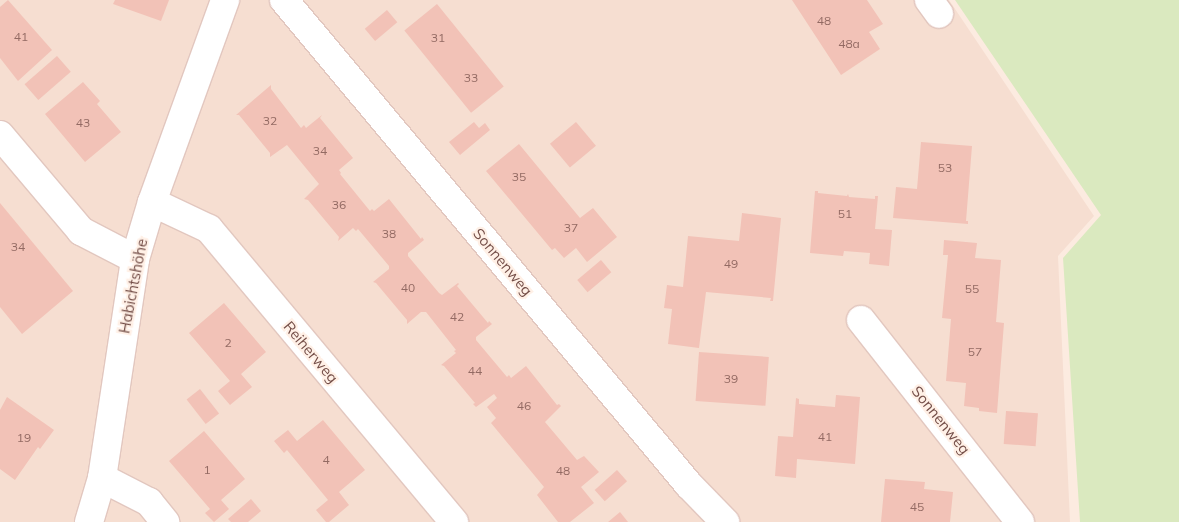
<!DOCTYPE html>
<html>
<head>
<meta charset="utf-8">
<style>
	body { margin:0 }
	#map { position:relative; width:1179px; height:522px; overflow:hidden; background:#fcebe0; font-family:Mulish,sans-serif }
	div>[style] { position:absolute }
	.residential>* { inset:0; background:#f6ded1 }
	.green>* { inset:0; background:#dae9bf }
	.building>* { inset:0; background:#f2c2b7; transform-origin:0 0 }
	.roads { filter:drop-shadow(1px 0 #e2c7bf) drop-shadow(-1px 0 #e2c7bf) drop-shadow(0 1px #e2c7bf) drop-shadow(0 -1px #e2c7bf) }
	.minor>* { height:28px; margin:-14px; padding:0 14px; transform-origin:14px; border-radius:14px; background:#fff }
	span { translate:-50% -50%; white-space:nowrap; text-align:center; line-height:1.15; -webkit-text-stroke:4.5px #fff0e6; paint-order:stroke }
	.number-label { font-size:12px; color:#936a63 }
	.number-label span { -webkit-text-stroke-width:0 }
	.street-label { font-size:15px; color:#734d47 }
</style>
</head>
<body>
<div id="map">
	<div class="residential">
		<i style="clip-path:polygon(0 0,949px 0,1094px 216px,1058px 256px,1070px 522px,0 522px)"></i>
	</div>
	<div class="green">
		<i style="clip-path:polygon(955px 0,1179px 0,1179px 522px,1080px 522px,1063px 258px,1101px 215px)"></i>
	</div>
	<div class="building">
		<i style="clip-path:polygon(8px 0,52px 50px,18px 81px,0 58px,0 7px)"></i>
		<i style="clip-path:polygon(115px 0,169px 0,161px 21px,113px 4px)"></i>
		<i style="clip-path:polygon(792px 0,867px 0,883px 24px,869px 32px,880px 49px,841px 75px)"></i>
		<i style="left:437px;top:4px;width:106px;height:42px;rotate:51deg"></i>
		<i style="left:387px;top:10px;width:16px;height:29px;rotate:50deg"></i>
		<i style="left:57px;top:56px;width:21px;height:43px;rotate:49deg"></i>
		<i style="clip-path:polygon(83px 82px,100px 101px,97px 104px,121px 132px,85px 162px,45px 114px)"></i>
		<i style="clip-path:polygon(271px 85px,271px 89px,301px 128px,304px 125px,306px 128px,322px 115px,320px 118px,353px 158px,339px 170px,341px 173px,340px 174px,370px 211px,372px 209px,374px 211px,389px 199px,421px 239px,422px 237px,424px 240px,408px 253px,408px 256px,439px 293px,442px 295px,458px 283px,459px 284px,457px 286px,488px 323px,489px 321px,492px 324px,476px 337px,476px 340px,507px 377px,509px 375px,511px 378px,526px 366px,557px 405px,559px 404px,561px 406px,545px 422px,577px 460px,584px 456px,599px 472px,581px 487px,594px 503px,570px 522px,558px 522px,537px 495px,544px 487px,491px 423px,496px 418px,487px 407px,497px 398px,494px 394px,476px 407px,473px 404px,475px 403px,444px 366px,441px 365px,456px 353px,454px 351px,456px 350px,426px 312px,421px 312px,407px 324px,407px 320px,376px 283px,373px 282px,389px 269px,389px 266px,358px 229px,356px 231px,353px 228px,338px 241px,339px 237px,308px 200px,304px 199px,319px 184px,287px 145px,270px 157px,270px 153px,239px 115px,236px 115px)"></i>
		<i style="clip-path:polygon(474px 122px,479px 128px,485px 123px,490px 130px,460px 155px,449px 142px)"></i>
		<i style="left:576px;top:122px;width:31px;height:34px;rotate:50deg"></i>
		<i style="clip-path:polygon(921px 142px,972px 146px,966px 221px,968px 221px,968px 224px,893px 218px,896px 187px,917px 189px)"></i>
		<i style="clip-path:polygon(519px 144px,580px 218px,593px 208px,617px 237px,587px 262px,576px 248px,564px 258px,555px 248px,552px 250px,486px 171px)"></i>
		<i style="clip-path:polygon(815px 191px,818px 191px,818px 193px,847px 196px,848px 194px,849px 197px,875px 199px,875px 196px,878px 196px,875px 229px,892px 230px,889px 266px,869px 264px,870px 253px,844px 251px,843px 256px,810px 253px)"></i>
		<i style="clip-path:polygon(0 203px,73px 291px,22px 334px,0 307px)"></i>
		<i style="clip-path:polygon(742px 213px,781px 218px,773px 301px,770px 301px,771px 298px,706px 292px,699px 348px,668px 344px,672px 309px,664px 308px,667px 285px,683px 287px,688px 236px,739px 241px)"></i>
		<i style="clip-path:polygon(944px 240px,977px 243px,975px 258px,1001px 260px,996px 322px,1004px 323px,997px 413px,979px 411px,979px 408px,964px 406px,966px 383px,946px 381px,951px 319px,942px 318px,948px 255px,943px 255px)"></i>
		<i style="left:601px;top:260px;width:16px;height:31px;rotate:50deg"></i>
		<i style="clip-path:polygon(224px 303px,266px 352px,241px 374px,252px 387px,230px 405px,218px 391px,230px 381px,189px 333px)"></i>
		<i style="left:699px;top:352px;width:70px;height:49px;rotate:4deg"></i>
		<i style="left:200px;top:389px;width:31px;height:17px;rotate:52deg"></i>
		<i style="clip-path:polygon(836px 395px,860px 397px,855px 464px,797px 459px,796px 478px,775px 476px,778px 436px,793px 437px,796px 398px,799px 399px,799px 404px,835px 407px)"></i>
		<i style="clip-path:polygon(7px 397px,54px 430px,40px 449px,38px 447px,15px 480px,0 469px,0 410px)"></i>
		<i style="left:1006px;top:411px;width:32px;height:33px;rotate:4deg"></i>
		<i style="clip-path:polygon(323px 420px,365px 470px,339px 492px,349px 505px,329px 522px,326px 522px,316px 510px,328px 500px,287px 450px,284px 453px,274px 441px,288px 430px,297px 441px)"></i>
		<i style="clip-path:polygon(204px 431px,245px 479px,221px 500px,229px 509px,214px 522px,205px 513px,210px 509px,169px 461px)"></i>
		<i style="left:617px;top:470px;width:15px;height:30px;rotate:48deg"></i>
		<i style="clip-path:polygon(885px 479px,925px 482px,924px 489px,953px 492px,950px 522px,881px 522px)"></i>
		<i style="clip-path:polygon(251px 499px,261px 511px,248px 522px,231px 522px,228px 519px)"></i>
		<i style="clip-path:polygon(620px 512px,628px 522px,608px 522px)"></i>
	</div>
	<div class="roads">
		<div class="minor">
			<i style="left:284px;top:0;width:632px;rotate:50.14deg"></i>
			<i style="left:689px;top:485px;width:52px;rotate:45.8deg"></i>
			<i style="left:929px;top:0;width:17px;rotate:54deg"></i>
			<i style="left:0;top:135px;width:126px;rotate:49.8deg"></i>
			<i style="left:81px;top:231px;width:61px;rotate:27.4deg"></i>
			<i style="left:152px;top:202px;width:63px;rotate:25.3deg"></i>
			<i style="left:209px;top:229px;width:382px;rotate:50.1deg"></i>
			<i style="left:861px;top:320px;width:257px;rotate:51.8deg"></i>
			<i style="left:102px;top:478px;width:53px;rotate:27.1deg"></i>
			<i style="left:149px;top:502px;width:26px;rotate:51deg"></i>
			<i style="left:89px;top:522px;width:46px;rotate:-73.5deg"></i>
			<i style="left:102px;top:478px;width:221px;rotate:-81.4deg"></i>
			<i style="left:135px;top:259px;width:59px;rotate:-73.4deg"></i>
			<i style="left:152px;top:202px;width:215px;rotate:-70.1deg"></i>
		</div>
	</div>
	<div class="number-label">
		<span style="left:824px;top:21px">48</span>
		<span style="left:21px;top:37px">41</span>
		<span style="left:438px;top:38px">31</span>
		<span style="left:849px;top:44px">48a</span>
		<span style="left:471px;top:78px">33</span>
		<span style="left:270px;top:121px">32</span>
		<span style="left:83px;top:123px">43</span>
		<span style="left:320px;top:151px">34</span>
		<span style="left:945px;top:168px">53</span>
		<span style="left:519px;top:177px">35</span>
		<span style="left:339px;top:205px">36</span>
		<span style="left:845px;top:214px">51</span>
		<span style="left:571px;top:228px">37</span>
		<span style="left:389px;top:234px">38</span>
		<span style="left:18px;top:247px">34</span>
		<span style="left:731px;top:264px">49</span>
		<span style="left:408px;top:288px">40</span>
		<span style="left:972px;top:289px">55</span>
		<span style="left:457px;top:317px">42</span>
		<span style="left:228px;top:343px">2</span>
		<span style="left:975px;top:352px">57</span>
		<span style="left:475px;top:371px">44</span>
		<span style="left:731px;top:379px">39</span>
		<span style="left:524px;top:406px">46</span>
		<span style="left:825px;top:437px">41</span>
		<span style="left:24px;top:438px">19</span>
		<span style="left:326px;top:460px">4</span>
		<span style="left:207px;top:470px">1</span>
		<span style="left:563px;top:471px">48</span>
		<span style="left:917px;top:507px">45</span>
	</div>
	<div class="street-label">
		<span style="left:503px;top:262px;rotate:50deg">Sonnenweg</span>
		<span style="left:133px;top:286px;rotate:-79deg">Habichtshöhe</span>
		<span style="left:311px;top:352px;rotate:50deg">Reiherweg</span>
		<span style="left:941px;top:420px;rotate:51deg">Sonnenweg</span>
	</div>
</div>
</body>
</html>
